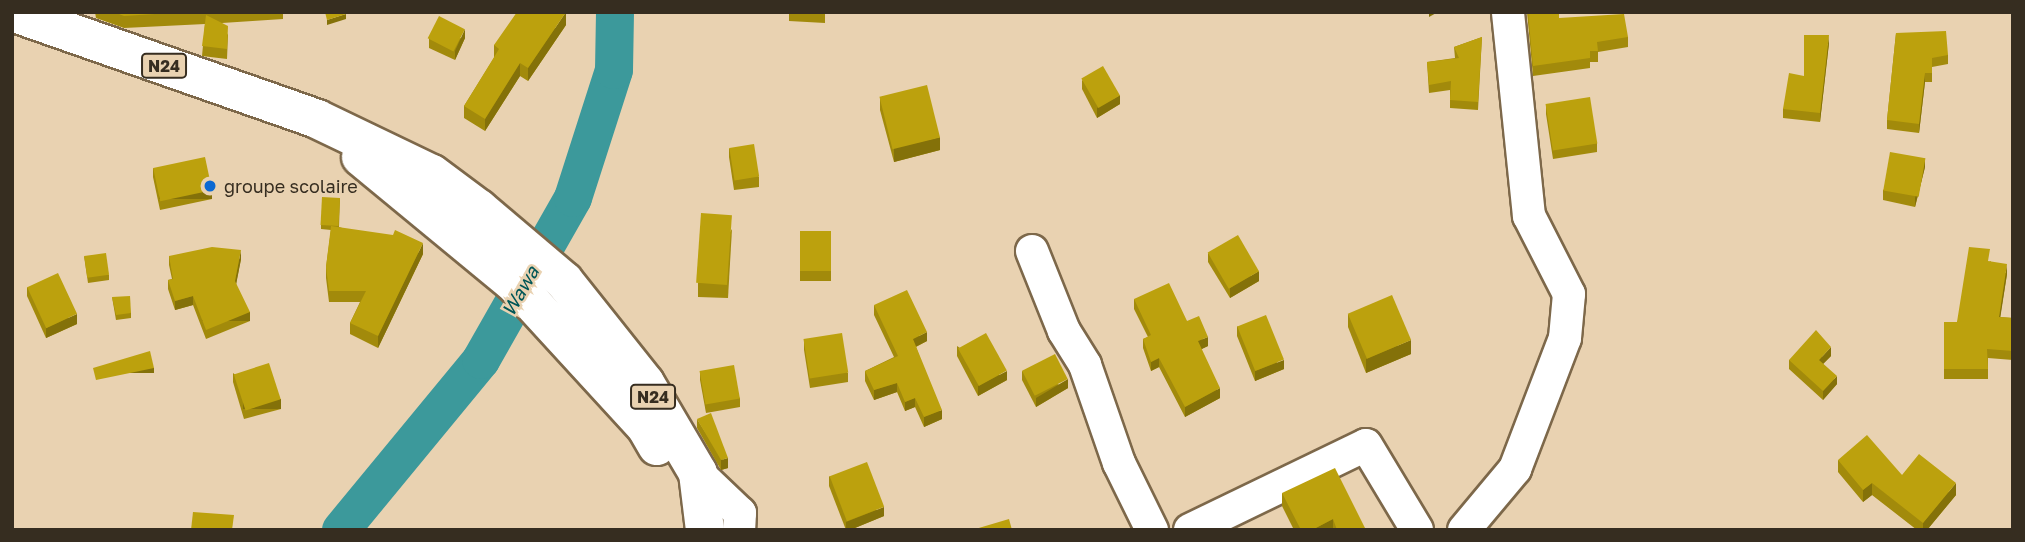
<!DOCTYPE html>
<html>
<head>
<meta charset="utf-8">
<style>
	body { margin:0 }
	#map { position:relative; width:2025px; height:542px; overflow:hidden; background:#e9d2b1; font-family:"Golos Text",sans-serif }
	div>[style] { position:absolute }
	.river>* { height:38px; margin:-19px; padding:0 19px; transform-origin:19px; border-radius:19px; background:#3c999b }
	.roads { filter:drop-shadow(2px 0 #7d684a) drop-shadow(-2px 0 #7d684a) drop-shadow(0 2px #7d684a) drop-shadow(0 -2px #7d684a) }
	.minor>* { height:32px; margin:-16px; padding:0 16px; transform-origin:16px; border-radius:16px; background:#fff }
	.major>* { height:38px; margin:-19px; padding:0 19px; transform-origin:19px; border-radius:19px; background:#fff }
	.wall>* { inset:0; background:#a28a0b; transform-origin:0 0 }
	.shaded-wall>* { inset:0; background:#847109; transform-origin:0 0 }
	.building>* { inset:0; background:#bca10d; transform-origin:0 0 }
	.dots>* { width:19px; height:19px; translate:-50% -50%; box-sizing:border-box; border:4px solid #e9d2b1; border-radius:50% }
	span { translate:-50% -50%; white-space:nowrap; text-align:center; line-height:1.15; -webkit-text-stroke:5px #e9d2b1; paint-order:stroke }
	.shield-label span { padding:2px 5px; background:#e9d2b1; border:2px solid; border-radius:5px; -webkit-text-stroke-width:0 }
	.shield-label { font-size:16px; color:#362d20; font-weight:700 }
	.poi-label { font-size:18px; color:#362d20 }
	.left { translate:0 -50%; text-align:left }
	.water-label { font-size:19px; color:#005657; font-style:italic }
	.frame { position:absolute; inset:0; border:14px solid #362d20; pointer-events:none }
</style>
</head>
<body>
<div id="map">
	<div class="river">
		<i style="left:341px;top:530px;width:220px;rotate:-50.5deg"></i>
		<i style="left:481px;top:360px;width:186px;rotate:-60.4deg"></i>
		<i style="left:573px;top:198px;width:134px;rotate:-72.2deg"></i>
		<i style="left:614px;top:70px;width:58px;rotate:-89deg"></i>
	</div>
	<div class="roads">
		<div class="minor">
			<i style="left:1032px;top:251px;width:86px;rotate:68.2deg"></i>
			<i style="left:1064px;top:331px;width:40px;rotate:58deg"></i>
			<i style="left:1085px;top:365px;width:104px;rotate:70.9deg"></i>
			<i style="left:1119px;top:463px;width:75px;rotate:63.8deg"></i>
			<i style="left:698px;top:473px;width:58px;rotate:43.6deg"></i>
			<i style="left:740px;top:513px;width:17px;rotate:93deg"></i>
			<i style="left:1190px;top:530px;width:195px;rotate:-25.8deg"></i>
			<i style="left:1366px;top:445px;width:99px;rotate:59deg"></i>
			<i style="left:1464px;top:530px;width:80px;rotate:-50.1deg"></i>
			<i style="left:1515px;top:469px;width:140px;rotate:-69.1deg"></i>
			<i style="left:1565px;top:338px;width:44px;rotate:-84.8deg"></i>
			<i style="left:1569px;top:294px;width:88px;rotate:-117.1deg"></i>
			<i style="left:1529px;top:216px;width:205px;rotate:-95.9deg"></i>
		</div>
		<div class="major">
			<i style="left:12px;top:12px;width:323px;rotate:19.3deg"></i>
			<i style="left:317px;top:119px;width:127px;rotate:25.6deg"></i>
			<i style="left:432px;top:174px;width:59px;rotate:36.7deg"></i>
			<i style="left:479px;top:209px;width:111px;rotate:40.3deg"></i>
			<i style="left:564px;top:281px;width:130px;rotate:51.5deg"></i>
			<i style="left:645px;top:383px;width:104px;rotate:59.5deg"></i>
			<i style="left:698px;top:473px;width:57px;rotate:83deg"></i>
			<i style="left:361px;top:157px;width:198px;rotate:39.5deg"></i>
			<i style="left:514px;top:283px;width:195px;rotate:47.5deg"></i>
			<i style="left:646px;top:427px;width:22px;rotate:60deg"></i>
		</div>
	</div>
	<div class="wall">
		<i style="clip-path:polygon(95px 12px,283px 12px,283px 19px,222px 23px,228px 35px,227px 59px,202px 56px,205px 24px,124px 28px,96px 18px)"></i>
		<i style="clip-path:polygon(789px 12px,825px 12px,825px 23px,789px 21px)"></i>
		<i style="clip-path:polygon(1527px 12px,1559px 12px,1559px 18px,1628px 37px,1628px 47px,1598px 52px,1598px 62px,1590px 62px,1590px 68px,1533px 76px)"></i>
		<i style="clip-path:polygon(566px 25px,528px 81px,520px 76px,485px 131px,464px 118px,464px 106px,494px 58px,494px 45px)"></i>
		<i style="clip-path:polygon(1896px 33px,1948px 55px,1948px 64px,1932px 67px,1932px 82px,1925px 82px,1919px 133px,1887px 129px,1887px 120px)"></i>
		<i style="clip-path:polygon(1482px 37px,1478px 110px,1450px 108px,1450px 90px,1429px 93px,1427px 62px,1455px 58px,1454px 47px)"></i>
		<i style="clip-path:polygon(465px 38px,455px 60px,429px 48px,429px 39px)"></i>
		<i style="clip-path:polygon(1829px 43px,1820px 122px,1783px 118px,1783px 109px)"></i>
		<i style="clip-path:polygon(1082px 80px,1120px 104px,1097px 118px,1082px 89px)"></i>
		<i style="clip-path:polygon(880px 97px,940px 150px,894px 162px,880px 110px)"></i>
		<i style="clip-path:polygon(1546px 105px,1597px 143px,1597px 152px,1553px 159px,1546px 114px)"></i>
		<i style="clip-path:polygon(729px 148px,759px 177px,759px 187px,734px 190px,729px 157px)"></i>
		<i style="clip-path:polygon(1925px 167px,1915px 207px,1883px 200px,1883px 190px)"></i>
		<i style="clip-path:polygon(153px 168px,212px 199px,160px 210px,153px 177px)"></i>
		<i style="clip-path:polygon(340px 198px,339px 227px,423px 254px,378px 348px,350px 334px,350px 323px,360px 302px,329px 302px,326px 278px,326px 267px,331px 230px,321px 229px,321px 225px)"></i>
		<i style="clip-path:polygon(732px 229px,728px 298px,698px 297px,698px 283px)"></i>
		<i style="left:800px;top:231px;width:31px;height:50px"></i>
		<i style="clip-path:polygon(1208px 253px,1259px 281px,1230px 298px,1208px 262px)"></i>
		<i style="clip-path:polygon(84px 256px,109px 275px,109px 280px,88px 283px)"></i>
		<i style="clip-path:polygon(169px 256px,241px 259px,236px 284px,250px 321px,206px 339px,193px 305px,175px 310px,168px 289px,168px 280px,172px 279px,169px 265px)"></i>
		<i style="clip-path:polygon(1990px 261px,2007px 274px,2000px 317px,2013px 318px,2013px 360px,1988px 358px,1988px 379px,1944px 379px,1944px 322px,1957px 322px)"></i>
		<i style="clip-path:polygon(27px 287px,77px 324px,46px 338px,27px 296px)"></i>
		<i style="clip-path:polygon(112px 297px,131px 313px,131px 318px,116px 320px)"></i>
		<i style="clip-path:polygon(1134px 299px,1187px 321px,1208px 346px,1201px 349px,1220px 398px,1185px 417px,1159px 367px,1151px 371px,1143px 348px,1143px 339px,1148px 337px,1134px 309px)"></i>
		<i style="clip-path:polygon(874px 305px,927px 341px,916px 347px,942px 419px,924px 427px,915px 407px,905px 411px,897px 392px,874px 400px,865px 381px,865px 371px,894px 357px,874px 315px)"></i>
		<i style="clip-path:polygon(1348px 314px,1411px 354px,1366px 373px,1348px 327px)"></i>
		<i style="clip-path:polygon(1237px 326px,1284px 369px,1255px 381px,1237px 336px)"></i>
		<i style="clip-path:polygon(804px 341px,848px 373px,848px 382px,810px 388px,804px 350px)"></i>
		<i style="clip-path:polygon(957px 346px,1007px 380px,978px 396px,957px 356px)"></i>
		<i style="clip-path:polygon(1831px 356px,1823px 364px,1837px 384px,1823px 400px,1789px 369px,1789px 360px)"></i>
		<i style="clip-path:polygon(700px 371px,740px 398px,740px 407px,706px 413px,700px 380px)"></i>
		<i style="clip-path:polygon(1022px 371px,1068px 388px,1036px 407px,1022px 380px)"></i>
		<i style="clip-path:polygon(233px 373px,281px 409px,244px 419px,233px 382px)"></i>
		<i style="clip-path:polygon(697px 419px,728px 468px,721px 470px,697px 428px)"></i>
		<i style="clip-path:polygon(1838px 460px,1902px 475px,1956px 495px,1927px 530px,1917px 530px,1872px 495px,1863px 502px,1838px 472px)"></i>
		<i style="clip-path:polygon(829px 476px,884px 516px,850px 530px,846px 530px,829px 486px)"></i>
		<i style="clip-path:polygon(1282px 493px,1366px 530px,1294px 530px,1282px 506px)"></i>
	</div>
	<div class="shaded-wall">
		<i style="clip-path:polygon(566px 12px,566px 25px,528px 81px,528px 68px)"></i>
		<i style="clip-path:polygon(1429px 12px,1438px 12px,1429px 17px)"></i>
		<i style="clip-path:polygon(346px 14px,346px 19px,327px 25px,327px 20px)"></i>
		<i style="clip-path:polygon(465px 29px,465px 38px,455px 60px,455px 51px)"></i>
		<i style="clip-path:polygon(1829px 35px,1829px 43px,1820px 122px,1820px 113px)"></i>
		<i style="clip-path:polygon(520px 63px,520px 76px,485px 131px,485px 119px)"></i>
		<i style="clip-path:polygon(1925px 73px,1925px 82px,1919px 133px,1919px 124px)"></i>
		<i style="clip-path:polygon(1120px 95px,1120px 104px,1097px 118px,1097px 108px)"></i>
		<i style="clip-path:polygon(940px 137px,940px 150px,894px 162px,894px 148px)"></i>
		<i style="clip-path:polygon(1925px 158px,1925px 167px,1915px 207px,1915px 198px)"></i>
		<i style="left:212px;top:190px;width:9px;height:53px;rotate:90deg"></i>
		<i style="clip-path:polygon(423px 243px,423px 254px,378px 348px,378px 336px)"></i>
		<i style="clip-path:polygon(241px 250px,241px 259px,235px 290px,235px 281px)"></i>
		<i style="clip-path:polygon(2007px 264px,2007px 274px,1999px 326px,1999px 317px)"></i>
		<i style="clip-path:polygon(1259px 271px,1259px 281px,1230px 298px,1230px 288px)"></i>
		<i style="clip-path:polygon(193px 296px,193px 305px,175px 310px,175px 301px)"></i>
		<i style="left:250px;top:312px;width:9px;height:48px;rotate:90deg"></i>
		<i style="clip-path:polygon(77px 314px,77px 324px,46px 338px,46px 328px)"></i>
		<i style="clip-path:polygon(927px 332px,927px 341px,913px 348px,913px 339px)"></i>
		<i style="clip-path:polygon(1208px 337px,1208px 346px,1198px 351px,1198px 341px)"></i>
		<i style="clip-path:polygon(1411px 340px,1411px 354px,1366px 373px,1366px 359px)"></i>
		<i style="clip-path:polygon(1831px 347px,1831px 356px,1819px 368px,1819px 360px)"></i>
		<i style="clip-path:polygon(1159px 358px,1159px 367px,1151px 371px,1151px 362px)"></i>
		<i style="clip-path:polygon(1284px 360px,1284px 369px,1255px 381px,1255px 371px)"></i>
		<i style="left:154px;top:368px;width:5px;height:59px;rotate:90deg"></i>
		<i style="clip-path:polygon(1007px 371px,1007px 380px,978px 396px,978px 386px)"></i>
		<i style="clip-path:polygon(1837px 376px,1837px 384px,1823px 400px,1823px 391px)"></i>
		<i style="clip-path:polygon(1068px 379px,1068px 388px,1036px 407px,1036px 398px)"></i>
		<i style="clip-path:polygon(897px 383px,897px 392px,874px 400px,874px 390px)"></i>
		<i style="clip-path:polygon(1220px 388px,1220px 398px,1185px 417px,1185px 407px)"></i>
		<i style="clip-path:polygon(915px 398px,915px 407px,905px 411px,905px 402px)"></i>
		<i style="left:281px;top:399px;width:10px;height:38px;rotate:90deg"></i>
		<i style="clip-path:polygon(942px 410px,942px 419px,924px 427px,924px 417px)"></i>
		<i style="clip-path:polygon(728px 458px,728px 468px,721px 470px,721px 460px)"></i>
		<i style="clip-path:polygon(1872px 483px,1872px 495px,1863px 502px,1863px 490px)"></i>
		<i style="clip-path:polygon(1956px 483px,1956px 495px,1927px 530px,1923px 530px,1923px 523px)"></i>
		<i style="clip-path:polygon(884px 507px,884px 516px,850px 530px,846px 530px,846px 522px)"></i>
		<i style="clip-path:polygon(1333px 519px,1333px 530px,1312px 530px)"></i>
	</div>
	<div class="building">
		<i style="clip-path:polygon(114px 12px,186px 12px,124px 16px)"></i>
		<i style="clip-path:polygon(325px 12px,346px 12px,346px 14px,327px 20px)"></i>
		<i style="clip-path:polygon(517px 12px,566px 12px,528px 68px,520px 63px,485px 119px,464px 106px,499px 49px,494px 45px)"></i>
		<i style="clip-path:polygon(1528px 12px,1559px 12px,1559px 18px,1624px 14px,1628px 37px,1597px 42px,1598px 51px,1590px 51px,1590px 58px,1533px 66px)"></i>
		<i style="clip-path:polygon(206px 15px,228px 26px,227px 49px,202px 46px)"></i>
		<i style="left:439px;top:16px;width:29px;height:25px;rotate:27deg"></i>
		<i style="clip-path:polygon(1946px 31px,1948px 55px,1932px 58px,1932px 73px,1925px 73px,1919px 124px,1887px 120px,1896px 33px)"></i>
		<i style="clip-path:polygon(1804px 35px,1829px 35px,1820px 113px,1783px 109px,1789px 73px,1804px 76px)"></i>
		<i style="clip-path:polygon(1482px 37px,1478px 102px,1450px 100px,1451px 81px,1429px 85px,1427px 62px,1459px 58px,1454px 47px)"></i>
		<i style="left:1103px;top:66px;width:34px;height:25px;rotate:60deg"></i>
		<i style="left:927px;top:85px;width:54px;height:49px;rotate:76deg"></i>
		<i style="left:1590px;top:97px;width:47px;height:45px;rotate:81deg"></i>
		<i style="left:754px;top:144px;width:33px;height:25px;rotate:81deg"></i>
		<i style="left:1890px;top:152px;width:36px;height:39px;rotate:10deg"></i>
		<i style="left:205px;top:157px;width:34px;height:53px;rotate:78deg"></i>
		<i style="left:322px;top:197px;width:18px;height:28px;rotate:3deg"></i>
		<i style="left:701px;top:213px;width:31px;height:70px;rotate:4deg"></i>
		<i style="clip-path:polygon(331px 226px,393px 235px,395px 230px,423px 243px,378px 336px,350px 323px,366px 291px,329px 291px,326px 267px)"></i>
		<i style="left:800px;top:231px;width:31px;height:40px"></i>
		<i style="left:1238px;top:235px;width:42px;height:35px;rotate:60deg"></i>
		<i style="clip-path:polygon(212px 247px,241px 250px,235px 281px,250px 312px,206px 330px,193px 296px,175px 301px,168px 280px,173px 279px,169px 256px)"></i>
		<i style="clip-path:polygon(1969px 247px,1990px 249px,1988px 261px,2007px 264px,1999px 317px,2013px 318px,2013px 351px,1987px 349px,1988px 369px,1944px 369px,1944px 322px,1957px 322px)"></i>
		<i style="left:106px;top:253px;width:22px;height:22px;rotate:82deg"></i>
		<i style="left:58px;top:273px;width:45px;height:34px;rotate:65deg"></i>
		<i style="clip-path:polygon(1169px 283px,1187px 321px,1199px 316px,1208px 337px,1198px 341px,1220px 388px,1185px 407px,1159px 358px,1151px 362px,1143px 339px,1151px 335px,1134px 299px)"></i>
		<i style="clip-path:polygon(907px 290px,927px 332px,913px 339px,942px 410px,924px 417px,915px 398px,905px 402px,897px 383px,874px 390px,865px 371px,898px 356px,874px 305px)"></i>
		<i style="left:1392px;top:295px;width:49px;height:48px;rotate:67deg"></i>
		<i style="clip-path:polygon(130px 296px,131px 313px,116px 315px,112px 297px)"></i>
		<i style="left:1266px;top:315px;width:48px;height:31px;rotate:68deg"></i>
		<i style="clip-path:polygon(1816px 330px,1831px 347px,1819px 360px,1837px 376px,1823px 391px,1789px 360px)"></i>
		<i style="left:842px;top:333px;width:40px;height:39px;rotate:81deg"></i>
		<i style="left:986px;top:333px;width:43px;height:32px;rotate:61deg"></i>
		<i style="clip-path:polygon(150px 351px,154px 368px,96px 380px,93px 368px)"></i>
		<i style="left:1055px;top:354px;width:28px;height:37px;rotate:63deg"></i>
		<i style="left:269px;top:363px;width:38px;height:37px;rotate:72deg"></i>
		<i style="left:734px;top:365px;width:34px;height:35px;rotate:80deg"></i>
		<i style="clip-path:polygon(711px 413px,728px 458px,721px 460px,697px 419px)"></i>
		<i style="clip-path:polygon(1867px 435px,1902px 475px,1919px 454px,1956px 483px,1923px 523px,1872px 483px,1863px 490px,1838px 460px)"></i>
		<i style="left:867px;top:462px;width:48px;height:40px;rotate:69deg"></i>
		<i style="clip-path:polygon(1335px 468px,1366px 530px,1337px 530px,1333px 519px,1312px 530px,1301px 530px,1282px 493px)"></i>
		<i style="clip-path:polygon(193px 512px,234px 515px,232px 530px,191px 530px)"></i>
		<i style="clip-path:polygon(1009px 519px,1012px 530px,972px 530px)"></i>
	</div>
	<div class="dots">
		<i style="left:210px;top:186px;background:#0c69d2"></i>
	</div>
	<div class="shield-label">
		<span style="left:164px;top:66px">N24</span>
		<span style="left:653px;top:397px">N24</span>
	</div>
	<div class="poi-label">
		<span class="left" style="left:224px;top:186px">groupe scolaire</span>
	</div>
	<div class="water-label">
		<span style="left:520px;top:291px;rotate:-60deg">Wawa</span>
	</div>
	<div class="frame"></div>
</div>
</body>
</html>
